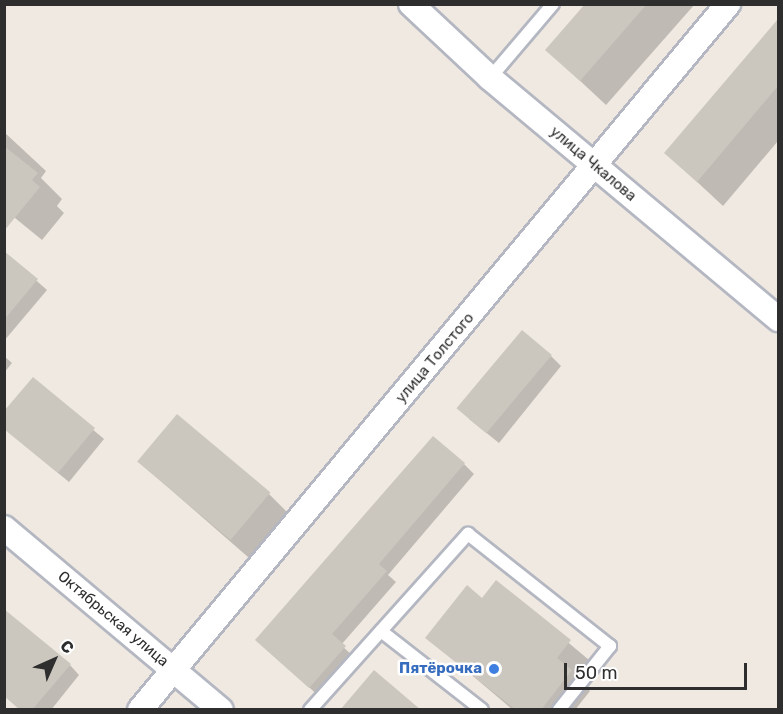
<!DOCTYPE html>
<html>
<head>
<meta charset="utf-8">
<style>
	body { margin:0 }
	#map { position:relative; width:783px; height:714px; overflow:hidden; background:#efe9e1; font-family:Rubik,sans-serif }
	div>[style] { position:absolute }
	.shadow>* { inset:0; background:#0003 }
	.building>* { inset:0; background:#cbc7bf; transform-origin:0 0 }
	.roads { filter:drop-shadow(2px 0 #b4b7c1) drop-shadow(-2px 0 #b4b7c1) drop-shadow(0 2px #b4b7c1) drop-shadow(0 -2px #b4b7c1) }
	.lane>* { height:12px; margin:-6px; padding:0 6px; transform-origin:6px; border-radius:6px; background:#fff }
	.street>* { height:24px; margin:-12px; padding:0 12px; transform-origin:12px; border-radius:12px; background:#fff }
	.dots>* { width:16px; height:16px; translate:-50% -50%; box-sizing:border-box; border:3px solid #fff; border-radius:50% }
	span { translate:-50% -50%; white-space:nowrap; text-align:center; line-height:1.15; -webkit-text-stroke:5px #fff; paint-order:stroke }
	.street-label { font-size:15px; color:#2e2e2e }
	.shop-label { font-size:15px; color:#366cbe; font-weight:700 }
	.right { translate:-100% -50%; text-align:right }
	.frame { position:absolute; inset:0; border:6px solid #2e2e2e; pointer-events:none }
	.north { position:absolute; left:24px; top:630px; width:60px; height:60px; -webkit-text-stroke:4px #fff; paint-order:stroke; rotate:45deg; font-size:16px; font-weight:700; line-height:24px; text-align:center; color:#2e2e2e }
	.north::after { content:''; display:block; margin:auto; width:21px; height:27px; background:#2e2e2e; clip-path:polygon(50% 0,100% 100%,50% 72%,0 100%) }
	.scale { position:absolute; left:564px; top:663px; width:183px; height:27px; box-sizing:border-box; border:3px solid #2e2e2e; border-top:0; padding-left:8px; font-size:18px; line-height:21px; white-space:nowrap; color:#2e2e2e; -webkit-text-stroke:4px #fff; paint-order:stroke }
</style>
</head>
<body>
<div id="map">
	<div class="shadow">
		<i style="clip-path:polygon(587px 4px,695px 4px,606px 105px,547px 50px)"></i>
		<i style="clip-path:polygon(778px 21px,778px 141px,723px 206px,666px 153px)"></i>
		<i style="clip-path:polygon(4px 132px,46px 171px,41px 178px,62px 199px,57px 206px,64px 213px,42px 240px,4px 209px)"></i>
		<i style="clip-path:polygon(4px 252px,47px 290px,4px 341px)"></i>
		<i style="clip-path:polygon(4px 356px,12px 363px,4px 373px)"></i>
		<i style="clip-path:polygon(551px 356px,561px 366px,499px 443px,469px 419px)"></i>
		<i style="clip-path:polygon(33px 379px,104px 439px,69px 482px,8px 432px)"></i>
		<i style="clip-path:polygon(139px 462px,269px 494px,294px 519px,256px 564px)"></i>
		<i style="clip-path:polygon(464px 464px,474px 474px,388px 575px,396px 582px,341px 645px,354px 657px,320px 697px,267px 650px)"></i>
		<i style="clip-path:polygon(496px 582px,589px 660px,576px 677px,590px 691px,575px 710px,513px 710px,427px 637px,482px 600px)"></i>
		<i style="clip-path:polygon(70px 665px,79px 675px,51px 710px,20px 710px)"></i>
	</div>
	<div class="building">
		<i style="clip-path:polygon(585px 4px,647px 4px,580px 81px,545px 50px)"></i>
		<i style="clip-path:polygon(778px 19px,778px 86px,697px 182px,664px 153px)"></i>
		<i style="clip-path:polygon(4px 146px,38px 173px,32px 180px,40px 187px,4px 231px)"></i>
		<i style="clip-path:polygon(4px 251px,38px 279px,4px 320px)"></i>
		<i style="left:522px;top:330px;width:39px;height:102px;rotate:40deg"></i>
		<i style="clip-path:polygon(33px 377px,95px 428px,58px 473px,4px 429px,4px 411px)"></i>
		<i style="left:177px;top:414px;width:122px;height:62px;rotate:40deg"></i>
		<i style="clip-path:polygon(433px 436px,465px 463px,379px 564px,387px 571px,332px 634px,346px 646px,309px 688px,255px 640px)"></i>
		<i style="clip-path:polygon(496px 580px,571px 640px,557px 658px,572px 670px,541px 710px,516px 710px,425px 638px,467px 585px,482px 598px)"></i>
		<i style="clip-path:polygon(4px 609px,71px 664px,32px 710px,20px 710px,4px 696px)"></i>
		<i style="clip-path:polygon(374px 670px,421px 710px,340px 710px)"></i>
	</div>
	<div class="roads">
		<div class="lane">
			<i style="left:490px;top:78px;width:97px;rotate:-49.6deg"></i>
			<i style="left:381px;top:631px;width:128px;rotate:38deg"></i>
			<i style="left:310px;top:710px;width:237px;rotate:-48.1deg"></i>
			<i style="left:468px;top:534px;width:181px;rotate:38.3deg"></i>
			<i style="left:610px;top:646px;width:82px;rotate:128.6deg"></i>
		</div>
		<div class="street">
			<i style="left:411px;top:4px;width:108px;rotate:43.1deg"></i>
			<i style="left:490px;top:78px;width:376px;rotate:39.9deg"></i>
			<i style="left:4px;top:528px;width:283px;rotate:40deg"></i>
			<i style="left:140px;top:710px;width:919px;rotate:-50.21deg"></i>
		</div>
	</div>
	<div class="dots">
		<i style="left:494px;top:669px;background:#3f7fe0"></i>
	</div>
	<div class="street-label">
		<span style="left:593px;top:164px;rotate:40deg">улица Чкалова</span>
		<span style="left:435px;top:358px;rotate:-50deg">улица Толстого</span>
		<span style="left:113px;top:619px;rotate:40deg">Октябрьская улица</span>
	</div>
	<div class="shop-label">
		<span class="right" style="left:482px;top:669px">Пятёрочка</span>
	</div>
	<div class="frame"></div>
	<div class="north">С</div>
	<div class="scale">50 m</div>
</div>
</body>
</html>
